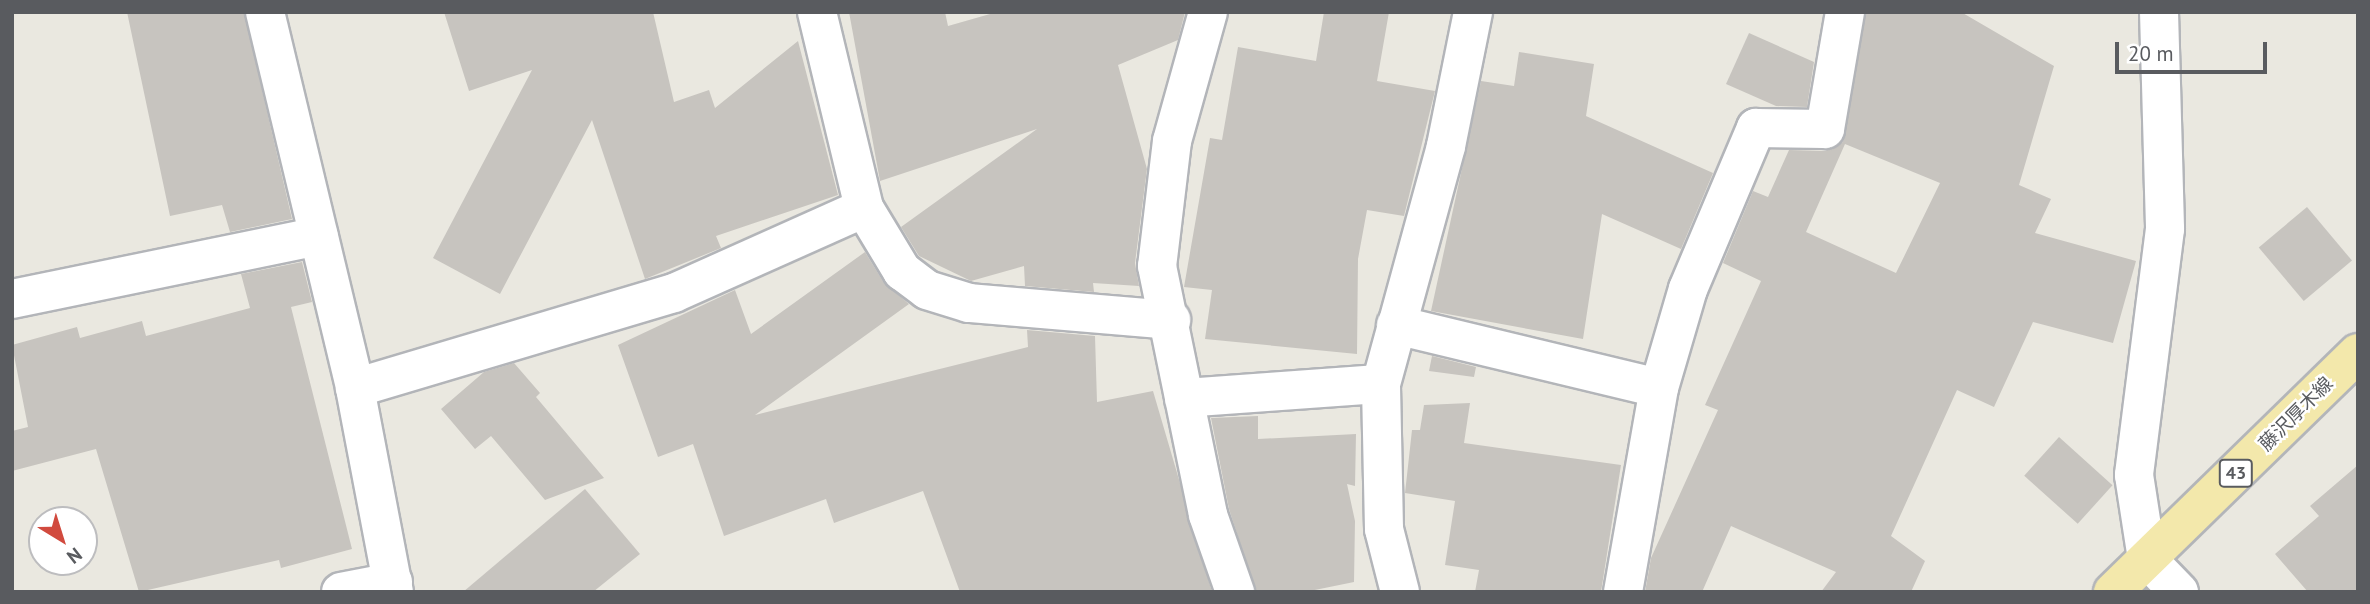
<!DOCTYPE html>
<html>
<head>
<meta charset="utf-8">
<style>
	body { margin:0 }
	#map { position:relative; width:2370px; height:604px; overflow:hidden; background:#eae8e0; font-family:"PT Sans","Noto Sans JP",sans-serif }
	div>[style] { position:absolute }
	.building>* { inset:0; background:#c7c4bf; transform-origin:0 0 }
	.roads { filter:drop-shadow(2px 0 #b3b5b9) drop-shadow(-2px 0 #b3b5b9) drop-shadow(0 2px #b3b5b9) drop-shadow(0 -2px #b3b5b9) }
	.minor>* { height:38px; margin:-19px; padding:0 19px; transform-origin:19px; border-radius:19px; background:#fff }
	.major>* { height:38px; margin:-19px; padding:0 19px; transform-origin:19px; border-radius:19px; background:#f3e8ab }
	span { translate:-50% -50%; white-space:nowrap; text-align:center; line-height:1.15; -webkit-text-stroke:5px #fff; paint-order:stroke }
	.shield-label span { padding:2px 5px; background:#fff; border:2px solid; border-radius:5px; -webkit-text-stroke-width:0 }
	.shield-label { font-size:18px; color:#595b5f; font-weight:700 }
	.street-label { font-size:19px; color:#595b5f }
	.frame { position:absolute; inset:0; border:14px solid #595b5f; pointer-events:none }
	.north { position:absolute; left:28px; top:506px; width:70px; height:70px; box-sizing:border-box; background:#fff; border:2px solid #bdbdbf; border-radius:50%; rotate:142deg; font-size:19px; font-weight:700; line-height:28px; text-align:center; color:#595b5f }
	.north::after { content:''; display:block; margin:auto; width:24px; height:32px; background:#d14a3e; clip-path:polygon(50% 0,100% 100%,50% 72%,0 100%) }
	.scale { position:absolute; left:2115px; top:42px; width:152px; height:32px; box-sizing:border-box; border:4px solid #595b5f; border-top:0; padding-left:9px; font-size:21px; line-height:24px; white-space:nowrap; color:#595b5f; -webkit-text-stroke:5px #fff; paint-order:stroke }
</style>
</head>
<body>
<div id="map">
	<div class="building">
		<i style="clip-path:polygon(127px 12px,244px 12px,292px 219px,230px 232px,222px 205px,170px 216px)"></i>
		<i style="clip-path:polygon(444px 12px,653px 12px,674px 102px,709px 90px,715px 108px,798px 41px,838px 195px,716px 236px,721px 248px,645px 279px,592px 120px,500px 294px,433px 258px,532px 70px,469px 91px)"></i>
		<i style="clip-path:polygon(849px 12px,945px 12px,948px 26px,997px 12px,1185px 12px,1178px 40px,1118px 65px,1147px 169px,1135px 263px,1139px 286px,1093px 283px,1094px 292px,1025px 286px,1024px 266px,971px 281px,919px 256px,901px 227px,1037px 129px,880px 181px)"></i>
		<i style="clip-path:polygon(1324px 12px,1389px 12px,1377px 81px,1435px 91px,1404px 216px,1367px 210px,1358px 259px,1357px 354px,1205px 339px,1212px 290px,1184px 287px,1210px 138px,1222px 140px,1238px 47px,1316px 61px)"></i>
		<i style="clip-path:polygon(evenodd,1866px 12px,1961px 12px,2054px 66px,2019px 185px,2051px 199px,2035px 233px,2136px 261px,2113px 343px,2033px 322px,1994px 407px,1957px 390px,1891px 536px,1925px 561px,1911px 592px,1821px 592px,1836px 572px,1731px 526px,1702px 592px,1645px 592px,1651px 558px,1718px 410px,1705px 405px,1761px 281px,1723px 263px,1753px 191px,1768px 197px,1789px 150px,1825px 151px,1843px 142px,1866px 12px,1845px 144px,1940px 183px,1896px 273px,1806px 232px,1845px 144px)"></i>
		<i style="clip-path:polygon(1749px 33px,1814px 62px,1807px 107px,1776px 106px,1726px 84px)"></i>
		<i style="clip-path:polygon(1519px 52px,1594px 64px,1586px 116px,1713px 173px,1681px 249px,1602px 214px,1583px 339px,1431px 311px,1481px 81px,1514px 86px)"></i>
		<i style="left:2307px;top:207px;width:70px;height:63px;rotate:50deg"></i>
		<i style="clip-path:polygon(865px 252px,884px 283px,909px 304px,755px 415px,1028px 347px,1027px 330px,1095px 336px,1097px 402px,1153px 391px,1212px 592px,960px 592px,923px 491px,834px 523px,826px 499px,724px 536px,693px 444px,658px 457px,618px 345px,735px 290px,751px 334px)"></i>
		<i style="clip-path:polygon(302px 262px,312px 302px,291px 307px,352px 549px,281px 568px,279px 560px,139px 592px,96px 449px,12px 471px,12px 431px,28px 427px,12px 345px,77px 327px,80px 338px,142px 321px,146px 336px,250px 308px,241px 274px)"></i>
		<i style="clip-path:polygon(1432px 356px,1476px 367px,1474px 377px,1429px 371px)"></i>
		<i style="clip-path:polygon(514px 363px,540px 393px,536px 397px,604px 478px,545px 500px,491px 436px,475px 449px,441px 409px,484px 372px)"></i>
		<i style="clip-path:polygon(1470px 403px,1464px 443px,1621px 465px,1601px 592px,1475px 592px,1479px 570px,1445px 565px,1455px 501px,1405px 493px,1412px 430px,1420px 430px,1424px 405px)"></i>
		<i style="clip-path:polygon(1258px 416px,1258px 439px,1356px 434px,1355px 486px,1347px 484px,1355px 521px,1354px 582px,1305px 592px,1256px 592px,1229px 509px,1211px 418px)"></i>
		<i style="left:2059px;top:437px;width:72px;height:52px;rotate:42deg"></i>
		<i style="clip-path:polygon(2358px 465px,2358px 592px,2308px 592px,2275px 554px,2319px 516px,2310px 506px)"></i>
		<i style="clip-path:polygon(585px 489px,640px 554px,593px 592px,463px 592px)"></i>
	</div>
	<div class="roads">
		<div class="minor">
			<i style="left:265px;top:12px;width:387px;rotate:76.5deg"></i>
			<i style="left:355px;top:388px;width:208px;rotate:79.2deg"></i>
			<i style="left:817px;top:12px;width:202px;rotate:76.5deg"></i>
			<i style="left:864px;top:208px;width:74px;rotate:58.9deg"></i>
			<i style="left:902px;top:271px;width:31px;rotate:37deg"></i>
			<i style="left:927px;top:290px;width:44px;rotate:17.2deg"></i>
			<i style="left:969px;top:303px;width:203px;rotate:4.8deg"></i>
			<i style="left:1208px;top:12px;width:134px;rotate:105.6deg"></i>
			<i style="left:1172px;top:141px;width:126px;rotate:96.8deg"></i>
			<i style="left:1157px;top:266px;width:254px;rotate:78.4deg"></i>
			<i style="left:1208px;top:515px;width:82px;rotate:70.7deg"></i>
			<i style="left:2159px;top:12px;width:217px;rotate:88.4deg"></i>
			<i style="left:2165px;top:229px;width:248px;rotate:97.2deg"></i>
			<i style="left:2134px;top:475px;width:85px;rotate:81.2deg"></i>
			<i style="left:2147px;top:559px;width:46px;rotate:45.9deg"></i>
			<i style="left:12px;top:299px;width:313px;rotate:-11.6deg"></i>
			<i style="left:1396px;top:325px;width:270px;rotate:13.5deg"></i>
			<i style="left:355px;top:388px;width:333px;rotate:-16.6deg"></i>
			<i style="left:674px;top:293px;width:208px;rotate:-24.1deg"></i>
			<i style="left:1184px;top:398px;width:197px;rotate:-4.1deg"></i>
			<i style="left:341px;top:592px;width:53px;rotate:-10.9deg"></i>
			<i style="left:1400px;top:592px;width:65px;rotate:-104.3deg"></i>
			<i style="left:1384px;top:529px;width:145px;rotate:-91.2deg"></i>
			<i style="left:1381px;top:384px;width:247px;rotate:-74.7deg"></i>
			<i style="left:1446px;top:146px;width:137px;rotate:-78.6deg"></i>
			<i style="left:1623px;top:592px;width:207px;rotate:-80deg"></i>
			<i style="left:1659px;top:388px;width:103px;rotate:-73.7deg"></i>
			<i style="left:1688px;top:289px;width:175px;rotate:-67.1deg"></i>
			<i style="left:1756px;top:128px;width:69px;rotate:0.8deg"></i>
			<i style="left:1825px;top:129px;width:119px;rotate:-80.3deg"></i>
		</div>
		<div class="major">
			<i style="left:2113px;top:592px;width:342px;rotate:-44.3deg"></i>
		</div>
	</div>
	<div class="shield-label">
		<span style="left:2236px;top:473px">43</span>
	</div>
	<div class="street-label">
		<span style="left:2296px;top:414px;rotate:-45deg">藤沢厚木線</span>
	</div>
	<div class="frame"></div>
	<div class="north">N</div>
	<div class="scale">20 m</div>
</div>
</body>
</html>
